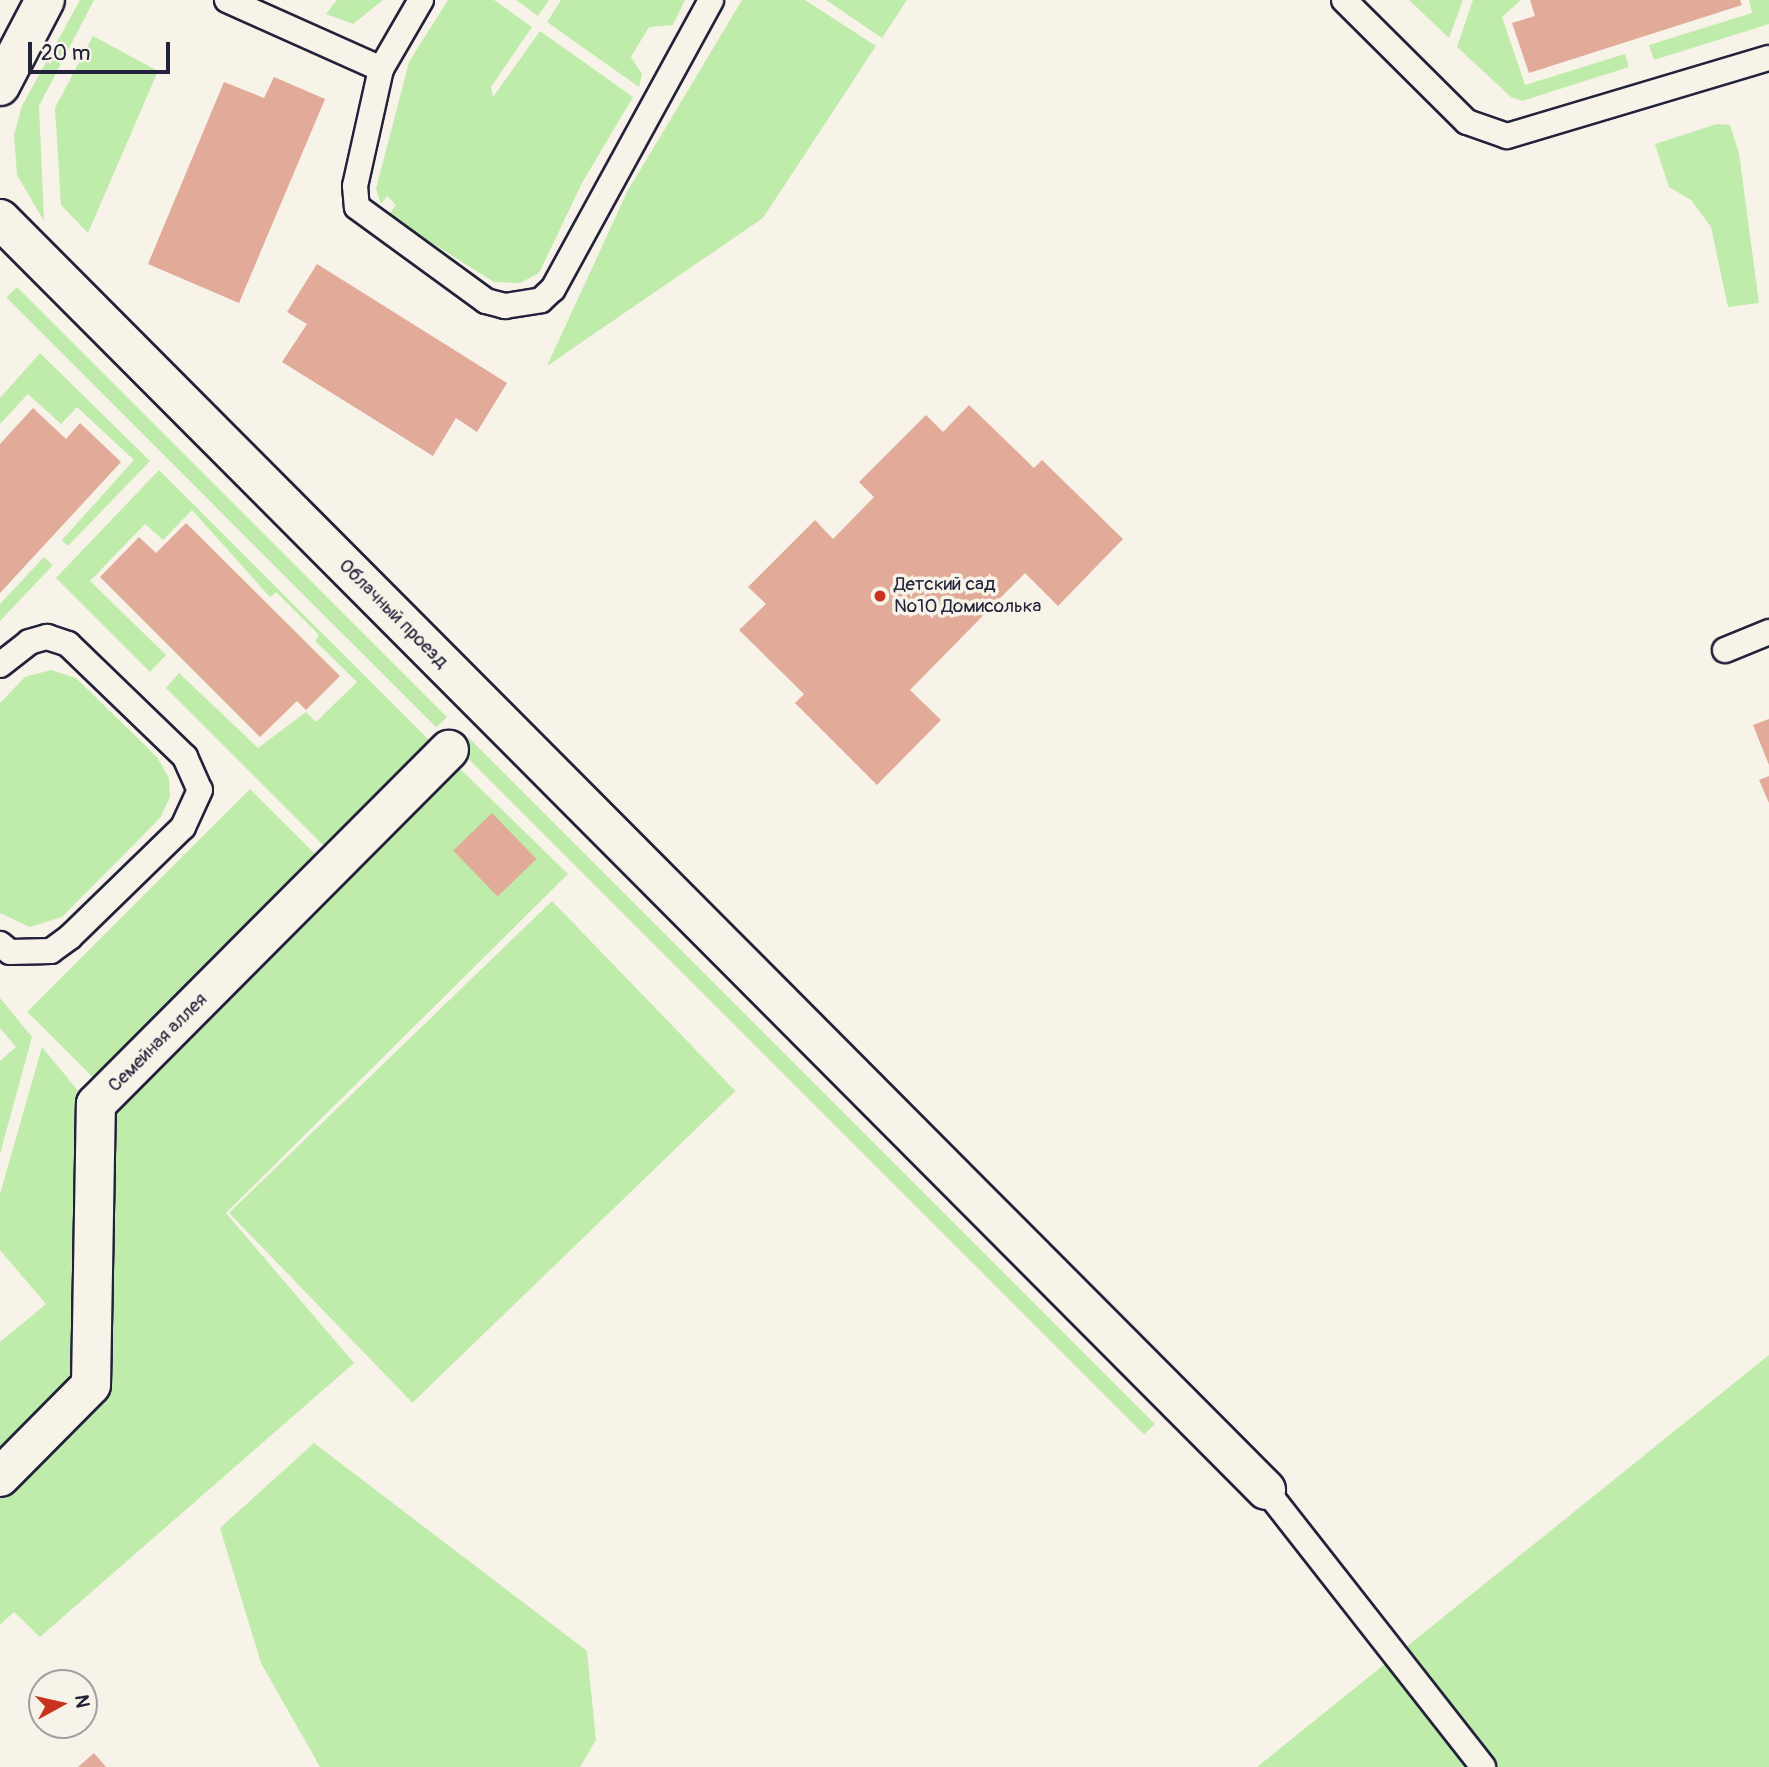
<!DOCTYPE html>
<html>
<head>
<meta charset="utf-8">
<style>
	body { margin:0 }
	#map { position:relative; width:1769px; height:1767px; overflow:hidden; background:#f7f3e8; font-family:Pangolin,sans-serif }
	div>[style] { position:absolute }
	.green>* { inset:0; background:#bfecaa; transform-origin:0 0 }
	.building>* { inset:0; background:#e1aa99; transform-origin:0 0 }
	.roads { filter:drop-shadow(2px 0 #22223b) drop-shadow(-2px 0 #22223b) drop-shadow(0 2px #22223b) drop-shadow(0 -2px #22223b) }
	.lane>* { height:24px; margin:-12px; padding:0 12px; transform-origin:12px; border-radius:12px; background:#f7f3e8 }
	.street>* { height:38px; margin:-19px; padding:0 19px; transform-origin:19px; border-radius:19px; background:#f7f3e8 }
	.dots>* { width:19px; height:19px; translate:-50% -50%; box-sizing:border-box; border:4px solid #f7f3e8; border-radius:50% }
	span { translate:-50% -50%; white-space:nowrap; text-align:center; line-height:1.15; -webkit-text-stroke:7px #f7f3e8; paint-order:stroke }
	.poi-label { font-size:19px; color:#22223b }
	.left { translate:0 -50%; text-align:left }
	.street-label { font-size:19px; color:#22223b }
	.north { position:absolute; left:28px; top:1669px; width:70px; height:70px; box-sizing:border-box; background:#f7f3e8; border:2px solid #a29fa3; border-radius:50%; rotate:82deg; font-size:19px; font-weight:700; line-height:28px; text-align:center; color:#22223b }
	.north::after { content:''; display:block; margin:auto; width:24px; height:32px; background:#c8321e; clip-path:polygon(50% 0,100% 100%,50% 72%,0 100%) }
	.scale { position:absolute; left:28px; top:42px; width:142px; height:32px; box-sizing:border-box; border:4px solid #22223b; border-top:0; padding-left:9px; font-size:21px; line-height:24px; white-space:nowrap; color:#22223b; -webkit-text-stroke:5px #f7f3e8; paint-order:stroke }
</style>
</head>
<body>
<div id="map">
	<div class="green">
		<i style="clip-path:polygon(80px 0,94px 0,39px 106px,44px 221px,17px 175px,14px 135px,22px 106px)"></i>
		<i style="clip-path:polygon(337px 0,383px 0,353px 24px,326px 14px)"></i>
		<i style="clip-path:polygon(448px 0,494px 0,532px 27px,491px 87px,493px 97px,540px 31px,633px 97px,582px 183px,539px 273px,520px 283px,494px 282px,397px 221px,389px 215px,396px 205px,387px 196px,381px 204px,376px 189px,409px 62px)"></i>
		<i style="clip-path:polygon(516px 0,549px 0,538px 16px)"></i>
		<i style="clip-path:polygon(561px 0,685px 0,673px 25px,649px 27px,631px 57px,642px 74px,639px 87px,547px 22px)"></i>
		<i style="clip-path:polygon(742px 0,805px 0,876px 46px,763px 218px,547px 366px,627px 192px)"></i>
		<i style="clip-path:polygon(826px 0,907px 0,882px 38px)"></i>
		<i style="clip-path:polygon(1409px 0,1463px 0,1449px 38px)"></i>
		<i style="clip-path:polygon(1473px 0,1521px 0,1502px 17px,1525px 85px,1625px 54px,1629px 67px,1522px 101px,1511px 97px,1457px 47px)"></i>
		<i style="clip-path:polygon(1749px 0,1769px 0,1769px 24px,1654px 60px,1649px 45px,1752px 13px)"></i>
		<i style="clip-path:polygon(93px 36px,158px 71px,88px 233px,61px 205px,55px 108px)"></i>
		<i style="clip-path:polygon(1717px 124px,1730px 125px,1739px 153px,1759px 303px,1728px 307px,1711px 227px,1691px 200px,1669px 187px,1655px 144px)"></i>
		<i style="left:17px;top:287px;width:608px;height:15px;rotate:45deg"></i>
		<i style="clip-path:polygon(40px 353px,150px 461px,68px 546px,62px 540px,134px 460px,77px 407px,61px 424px,28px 394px,0 424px,0 398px)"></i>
		<i style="clip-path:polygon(159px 470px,440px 751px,336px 858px,166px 688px,179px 673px,258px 748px,306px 712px,316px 722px,357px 682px,315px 641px,319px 635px,276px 592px,270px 597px,192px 510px,163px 540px,145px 524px,90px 581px,166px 655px,150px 672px,56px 578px)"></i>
		<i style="clip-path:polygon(44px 557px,53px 565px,0 621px,0 604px)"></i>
		<i style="clip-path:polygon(51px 670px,76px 678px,157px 757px,169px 778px,170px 797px,160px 818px,62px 917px,30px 927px,0 913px,0 703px,25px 677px)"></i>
		<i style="left:469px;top:738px;width:970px;height:15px;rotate:45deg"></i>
		<i style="clip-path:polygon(452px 761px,568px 874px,226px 1213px,354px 1363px,40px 1637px,14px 1612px,0 1625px,0 1488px,101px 1388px,103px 1109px)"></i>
		<i style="left:250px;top:789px;width:109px;height:315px;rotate:45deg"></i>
		<i style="left:552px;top:901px;width:264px;height:449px;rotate:46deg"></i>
		<i style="clip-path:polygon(0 998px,32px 1037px,0 1154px,0 1061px,16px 1047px,0 1028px)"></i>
		<i style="clip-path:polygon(42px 1047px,89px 1104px,87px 1380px,0 1467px,0 1342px,46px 1304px,0 1250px,0 1194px)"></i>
		<i style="clip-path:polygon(1769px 1355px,1769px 1767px,1257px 1767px)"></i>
		<i style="clip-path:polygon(314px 1443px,587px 1651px,596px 1740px,580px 1767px,320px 1767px,261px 1663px,220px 1528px)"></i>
	</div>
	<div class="building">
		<i style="clip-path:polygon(1530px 0,1740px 0,1742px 5px,1529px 73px,1512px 23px,1535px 16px)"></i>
		<i style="clip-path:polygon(274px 77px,325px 99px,239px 303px,148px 264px,224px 82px,264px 98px)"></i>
		<i style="clip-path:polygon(317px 264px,507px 383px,477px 432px,456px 418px,433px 456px,282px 362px,307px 324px,287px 312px)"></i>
		<i style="clip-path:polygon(969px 405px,1034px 468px,1042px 460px,1123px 539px,1058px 606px,1025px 573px,910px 690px,941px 720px,877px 785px,795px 703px,804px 694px,739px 630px,766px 604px,748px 587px,815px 520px,833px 539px,874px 497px,859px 482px,926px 415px,943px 432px)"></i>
		<i style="clip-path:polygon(33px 408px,66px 439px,80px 423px,121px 462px,0 593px,0 444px)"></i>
		<i style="clip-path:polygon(186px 523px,340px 676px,306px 710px,297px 701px,260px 737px,100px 577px,139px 537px,156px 553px)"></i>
		<i style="clip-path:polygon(1769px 719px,1769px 765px,1753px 725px)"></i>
		<i style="clip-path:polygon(1769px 776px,1769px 803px,1759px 780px)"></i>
		<i style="left:492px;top:813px;width:64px;height:54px;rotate:46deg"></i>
		<i style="clip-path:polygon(94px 1753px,106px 1767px,78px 1767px)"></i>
	</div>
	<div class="roads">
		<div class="lane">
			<i style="left:227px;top:0;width:169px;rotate:24.1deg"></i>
			<i style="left:421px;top:0;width:80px;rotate:120.1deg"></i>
			<i style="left:381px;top:69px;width:120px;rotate:102.5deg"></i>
			<i style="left:355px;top:186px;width:21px;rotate:85deg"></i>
			<i style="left:357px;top:207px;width:160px;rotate:36.1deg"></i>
			<i style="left:486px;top:301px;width:20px;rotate:15deg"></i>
			<i style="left:505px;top:306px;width:36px;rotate:-9deg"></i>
			<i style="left:541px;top:300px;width:16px;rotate:-43deg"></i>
			<i style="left:553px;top:289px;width:329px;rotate:-61.3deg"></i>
			<i style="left:1344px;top:0;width:173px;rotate:44.8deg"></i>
			<i style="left:1467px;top:122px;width:42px;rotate:19.3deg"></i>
			<i style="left:1507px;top:136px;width:273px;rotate:-16.6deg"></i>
			<i style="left:1725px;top:650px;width:48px;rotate:-22.2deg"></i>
			<i style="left:0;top:665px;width:37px;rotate:-38deg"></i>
			<i style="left:29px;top:642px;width:19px;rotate:-16deg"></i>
			<i style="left:47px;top:637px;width:22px;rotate:18deg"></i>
			<i style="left:68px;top:644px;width:163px;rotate:44deg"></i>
			<i style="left:185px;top:757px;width:36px;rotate:66deg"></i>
			<i style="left:200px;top:790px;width:41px;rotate:114.7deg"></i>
			<i style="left:183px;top:827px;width:158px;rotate:135.8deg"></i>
			<i style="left:70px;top:937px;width:24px;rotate:144deg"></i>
			<i style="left:51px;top:951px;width:41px;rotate:178.6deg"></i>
			<i style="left:10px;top:952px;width:13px;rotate:-141deg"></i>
			<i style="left:1266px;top:1490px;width:352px;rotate:51.9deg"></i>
		</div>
		<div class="street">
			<i style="left:0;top:86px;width:97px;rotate:-62.4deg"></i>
			<i style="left:0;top:219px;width:1794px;rotate:45.11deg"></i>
			<i style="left:0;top:1477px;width:129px;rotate:-45.3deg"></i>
			<i style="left:91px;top:1385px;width:281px;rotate:-89deg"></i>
			<i style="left:96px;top:1104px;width:500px;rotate:-45.1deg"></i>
		</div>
	</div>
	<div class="dots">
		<i style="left:880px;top:596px;background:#c8321e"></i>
	</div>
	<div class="poi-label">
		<span class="left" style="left:894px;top:596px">Детский сад<br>№10 Домисолька</span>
	</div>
	<div class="street-label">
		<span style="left:393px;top:614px;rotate:45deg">Облачный проезд</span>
		<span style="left:158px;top:1043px;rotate:-45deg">Семейная аллея</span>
	</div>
	<div class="north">N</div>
	<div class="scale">20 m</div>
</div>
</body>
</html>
